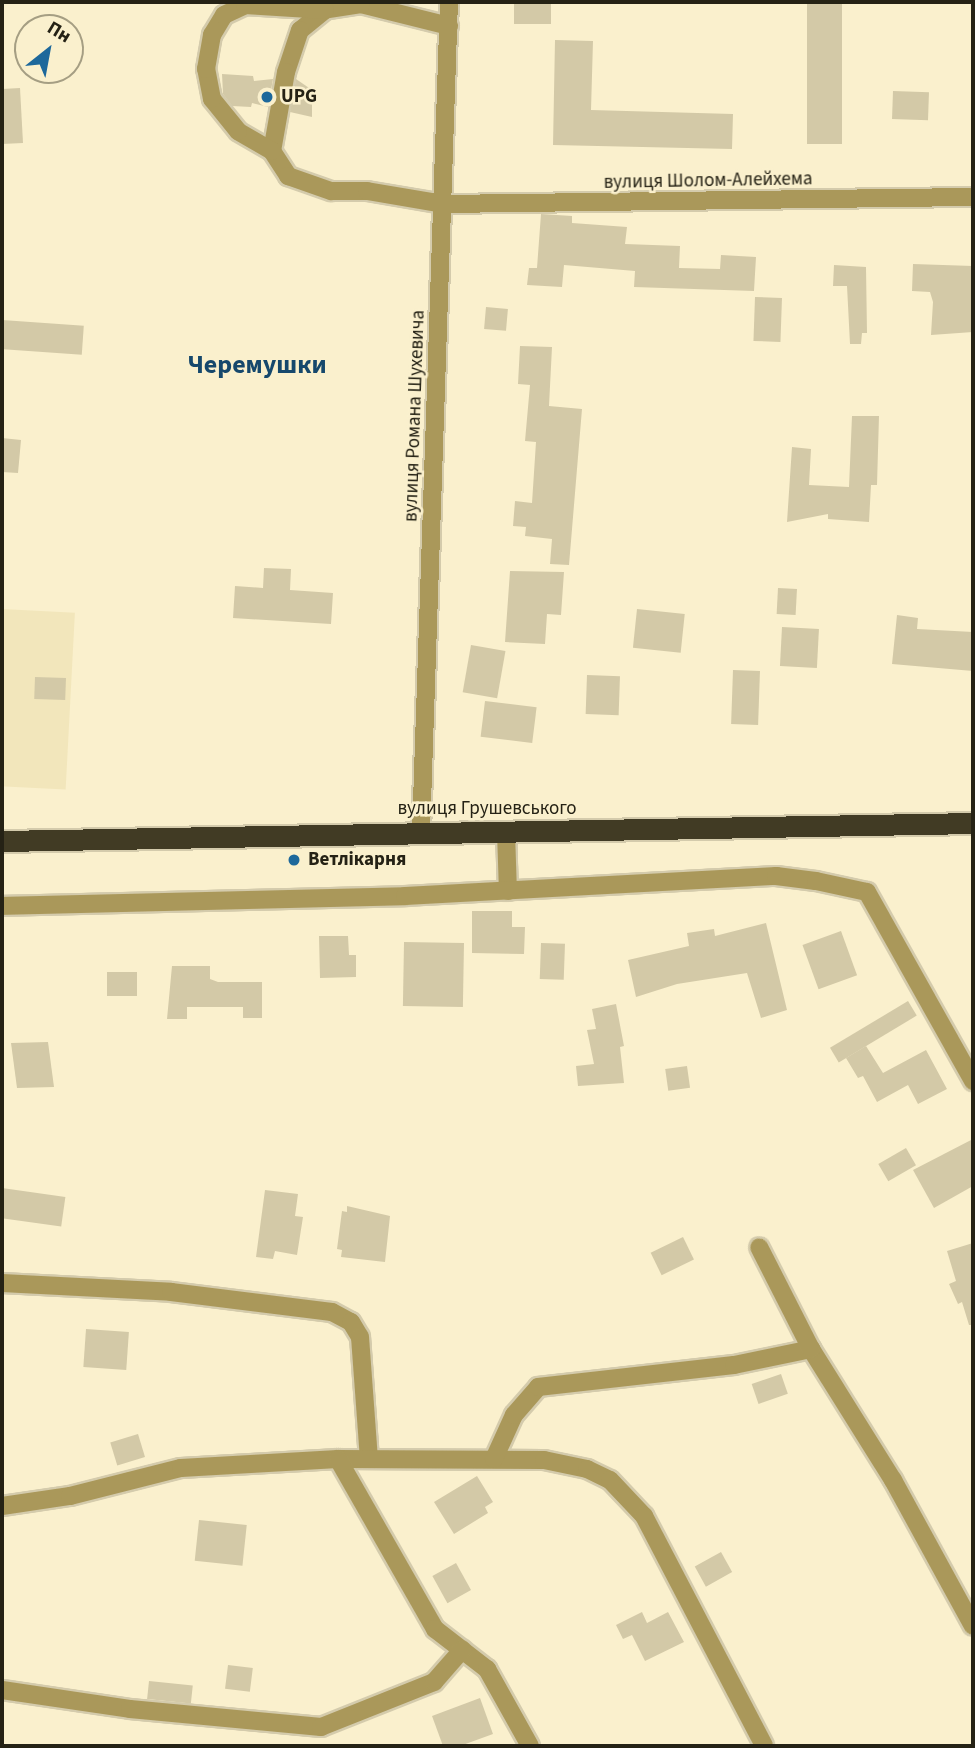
<!DOCTYPE html>
<html>
<head>
<meta charset="utf-8">
<style>
	body { margin:0 }
	#map { position:relative; width:975px; height:1748px; overflow:hidden; background:#faf0cd; font-family:"Source Sans 3",sans-serif }
	div>[style] { position:absolute }
	.built>* { inset:0; background:#f2e6bb; transform-origin:0 0 }
	.building>* { inset:0; background:#d3c9a7; transform-origin:0 0 }
	.roads { filter:drop-shadow(2px 0 #d4cbac) drop-shadow(-2px 0 #d4cbac) drop-shadow(0 2px #d4cbac) drop-shadow(0 -2px #d4cbac) }
	.minor>* { height:18px; margin:-9px; padding:0 9px; transform-origin:9px; border-radius:9px; background:#aa985a }
	.highway>* { height:21px; margin:-10.5px; padding:0 10.5px; transform-origin:10.5px; border-radius:10.5px; background:#413b24 }
	.dots>* { width:19px; height:19px; translate:-50% -50%; box-sizing:border-box; border:4px solid #faf0cd; border-radius:50% }
	span { translate:-50% -50%; white-space:nowrap; text-align:center; line-height:1.15; -webkit-text-stroke:5px #faf0cd; paint-order:stroke }
	.poi-label { font-size:19px; color:#252215; font-weight:700 }
	.left { translate:0 -50%; text-align:left }
	.street-label { font-size:19px; color:#252215 }
	.district-label { font-size:26px; color:#16486c; font-weight:700 }
	.frame { position:absolute; inset:0; border:4px solid #252215; pointer-events:none }
	.north { position:absolute; left:14px; top:14px; width:70px; height:70px; box-sizing:border-box; background:#faf0cd; border:2px solid #a59e83; border-radius:50%; rotate:31deg; font-size:19px; font-weight:700; line-height:28px; text-align:center; color:#252215 }
	.north::after { content:''; display:block; margin:auto; width:24px; height:32px; background:#1d689b; clip-path:polygon(50% 0,100% 100%,50% 72%,0 100%) }
</style>
</head>
<body>
<div id="map">
	<div class="built">
		<i style="left:2px;top:609px;width:73px;height:177px;rotate:3deg"></i>
	</div>
	<div class="building">
		<i style="left:514px;top:2px;width:37px;height:22px"></i>
		<i style="left:807px;top:2px;width:35px;height:142px"></i>
		<i style="clip-path:polygon(555px 40px,593px 41px,591px 110px,733px 114px,732px 149px,553px 145px)"></i>
		<i style="clip-path:polygon(222px 74px,253px 76px,254px 81px,273px 79px,268px 107px,252px 103px,251px 107px,232px 106px,223px 94px)"></i>
		<i style="clip-path:polygon(296px 79px,312px 90px,312px 117px,290px 112px)"></i>
		<i style="clip-path:polygon(20px 88px,23px 143px,2px 144px,2px 89px)"></i>
		<i style="left:893px;top:91px;width:36px;height:28px;rotate:2deg"></i>
		<i style="clip-path:polygon(541px 214px,572px 216px,572px 223px,627px 227px,625px 244px,680px 246px,679px 268px,720px 269px,721px 255px,756px 257px,754px 291px,634px 287px,635px 271px,564px 265px,562px 287px,527px 285px,529px 268px,537px 268px)"></i>
		<i style="clip-path:polygon(913px 264px,973px 266px,973px 332px,931px 335px,933px 302px,930px 292px,912px 291px)"></i>
		<i style="clip-path:polygon(834px 265px,866px 267px,867px 333px,862px 333px,861px 344px,850px 344px,847px 286px,833px 286px)"></i>
		<i style="left:755px;top:297px;width:27px;height:44px;rotate:2deg"></i>
		<i style="left:486px;top:307px;width:22px;height:22px;rotate:5deg"></i>
		<i style="left:2px;top:320px;width:82px;height:29px;rotate:4deg"></i>
		<i style="clip-path:polygon(520px 346px,552px 347px,549px 406px,582px 409px,569px 565px,550px 564px,552px 539px,525px 536px,526px 527px,513px 526px,515px 501px,532px 503px,536px 442px,525px 441px,530px 385px,518px 384px)"></i>
		<i style="clip-path:polygon(852px 416px,879px 416px,877px 485px,871px 485px,869px 522px,828px 519px,828px 514px,787px 522px,792px 447px,811px 449px,809px 485px,849px 487px)"></i>
		<i style="clip-path:polygon(2px 438px,21px 440px,18px 473px,2px 472px)"></i>
		<i style="clip-path:polygon(264px 568px,291px 569px,290px 590px,333px 593px,331px 624px,233px 618px,235px 586px,263px 588px)"></i>
		<i style="clip-path:polygon(510px 571px,564px 572px,561px 615px,547px 614px,545px 644px,505px 642px)"></i>
		<i style="left:778px;top:588px;width:19px;height:26px;rotate:3deg"></i>
		<i style="left:637px;top:609px;width:48px;height:39px;rotate:6deg"></i>
		<i style="clip-path:polygon(897px 615px,918px 618px,917px 629px,973px 632px,973px 671px,892px 664px)"></i>
		<i style="left:782px;top:627px;width:37px;height:39px;rotate:3deg"></i>
		<i style="left:471px;top:645px;width:35px;height:48px;rotate:10deg"></i>
		<i style="left:733px;top:670px;width:27px;height:54px;rotate:2deg"></i>
		<i style="left:587px;top:675px;width:33px;height:39px;rotate:2deg"></i>
		<i style="left:35px;top:677px;width:31px;height:22px;rotate:2deg"></i>
		<i style="left:485px;top:701px;width:52px;height:36px;rotate:7deg"></i>
		<i style="clip-path:polygon(472px 911px,512px 911px,512px 927px,525px 927px,524px 954px,472px 953px)"></i>
		<i style="clip-path:polygon(766px 923px,787px 1010px,761px 1018px,747px 973px,677px 984px,636px 997px,628px 960px,689px 946px,687px 933px,714px 929px,715px 936px)"></i>
		<i style="left:841px;top:931px;width:47px;height:41px;rotate:70deg"></i>
		<i style="clip-path:polygon(319px 936px,348px 936px,349px 955px,356px 955px,356px 977px,320px 978px)"></i>
		<i style="left:464px;top:943px;width:64px;height:60px;rotate:91deg"></i>
		<i style="left:541px;top:943px;width:24px;height:36px;rotate:2deg"></i>
		<i style="clip-path:polygon(172px 966px,210px 966px,210px 979px,218px 982px,262px 982px,262px 1018px,243px 1018px,243px 1007px,187px 1007px,187px 1019px,167px 1019px)"></i>
		<i style="left:107px;top:972px;width:30px;height:24px"></i>
		<i style="left:908px;top:1001px;width:17px;height:91px;rotate:59deg"></i>
		<i style="clip-path:polygon(616px 1004px,624px 1046px,620px 1047px,624px 1083px,578px 1086px,576px 1066px,594px 1064px,587px 1030px,596px 1029px,592px 1009px)"></i>
		<i style="clip-path:polygon(48px 1042px,54px 1087px,17px 1088px,11px 1043px)"></i>
		<i style="clip-path:polygon(866px 1046px,883px 1073px,926px 1050px,947px 1089px,918px 1104px,908px 1085px,877px 1102px,863px 1076px,858px 1078px,846px 1058px)"></i>
		<i style="left:687px;top:1066px;width:22px;height:22px;rotate:82deg"></i>
		<i style="clip-path:polygon(973px 1139px,973px 1186px,934px 1208px,913px 1170px)"></i>
		<i style="left:906px;top:1148px;width:20px;height:32px;rotate:60deg"></i>
		<i style="left:2px;top:1188px;width:64px;height:30px;rotate:8deg"></i>
		<i style="clip-path:polygon(265px 1190px,298px 1194px,295px 1216px,303px 1217px,297px 1255px,275px 1251px,273px 1259px,256px 1257px)"></i>
		<i style="clip-path:polygon(347px 1206px,390px 1216px,385px 1262px,341px 1257px,342px 1250px,337px 1249px,342px 1211px,347px 1212px)"></i>
		<i style="left:683px;top:1237px;width:25px;height:36px;rotate:64deg"></i>
		<i style="clip-path:polygon(973px 1243px,973px 1325px,969px 1325px,962px 1302px,958px 1304px,949px 1284px,956px 1281px,947px 1251px)"></i>
		<i style="left:86px;top:1329px;width:43px;height:38px;rotate:4deg"></i>
		<i style="left:781px;top:1374px;width:21px;height:31px;rotate:71deg"></i>
		<i style="left:138px;top:1434px;width:24px;height:29px;rotate:73deg"></i>
		<i style="clip-path:polygon(477px 1476px,493px 1502px,485px 1507px,488px 1513px,454px 1534px,434px 1502px)"></i>
		<i style="left:199px;top:1520px;width:48px;height:41px;rotate:6deg"></i>
		<i style="left:721px;top:1552px;width:23px;height:30px;rotate:61deg"></i>
		<i style="left:456px;top:1563px;width:31px;height:27px;rotate:61deg"></i>
		<i style="clip-path:polygon(642px 1612px,647px 1623px,668px 1612px,684px 1642px,645px 1661px,632px 1635px,623px 1639px,616px 1625px)"></i>
		<i style="left:228px;top:1665px;width:25px;height:24px;rotate:7deg"></i>
		<i style="left:149px;top:1681px;width:44px;height:18px;rotate:6deg"></i>
		<i style="clip-path:polygon(480px 1698px,493px 1734px,460px 1746px,443px 1746px,432px 1716px)"></i>
	</div>
	<div class="roads">
		<div class="minor">
			<i style="left:449px;top:26px;width:91px;rotate:-166deg"></i>
			<i style="left:361px;top:4px;width:36px;rotate:171deg"></i>
			<i style="left:325px;top:10px;width:32px;rotate:141deg"></i>
			<i style="left:300px;top:30px;width:44px;rotate:108.4deg"></i>
			<i style="left:286px;top:72px;width:80px;rotate:100deg"></i>
			<i style="left:272px;top:151px;width:30px;rotate:57deg"></i>
			<i style="left:288px;top:176px;width:46px;rotate:19.2deg"></i>
			<i style="left:331px;top:191px;width:36px"></i>
			<i style="left:367px;top:191px;width:77px;rotate:9.7deg"></i>
			<i style="left:443px;top:204px;width:530px;rotate:-0.76deg"></i>
			<i style="left:272px;top:151px;width:39px;rotate:-150deg"></i>
			<i style="left:238px;top:131px;width:41px;rotate:-129.1deg"></i>
			<i style="left:212px;top:99px;width:31px;rotate:-101deg"></i>
			<i style="left:206px;top:69px;width:35px;rotate:-80deg"></i>
			<i style="left:212px;top:35px;width:23px;rotate:-59deg"></i>
			<i style="left:224px;top:15px;width:23px;rotate:-25deg"></i>
			<i style="left:245px;top:5px;width:80px;rotate:3.6deg"></i>
			<i style="left:421px;top:832px;width:830px;rotate:-88.07deg"></i>
			<i style="left:506px;top:832px;width:59px;rotate:88.1deg"></i>
			<i style="left:2px;top:906px;width:403px;rotate:-1.4deg"></i>
			<i style="left:405px;top:896px;width:372px;rotate:-3.1deg"></i>
			<i style="left:776px;top:876px;width:40px;rotate:7.1deg"></i>
			<i style="left:816px;top:881px;width:52px;rotate:12.2deg"></i>
			<i style="left:867px;top:892px;width:217px;rotate:60.7deg"></i>
			<i style="left:2px;top:1283px;width:169px;rotate:3deg"></i>
			<i style="left:171px;top:1292px;width:162px;rotate:7.1deg"></i>
			<i style="left:332px;top:1312px;width:21px;rotate:28deg"></i>
			<i style="left:351px;top:1322px;width:17px;rotate:59deg"></i>
			<i style="left:360px;top:1337px;width:122px;rotate:85.8deg"></i>
			<i style="left:811px;top:1349px;width:155px;rotate:58deg"></i>
			<i style="left:893px;top:1480px;width:166px;rotate:61.3deg"></i>
			<i style="left:338px;top:1459px;width:206px;rotate:0.3deg"></i>
			<i style="left:544px;top:1460px;width:44px;rotate:11.8deg"></i>
			<i style="left:587px;top:1469px;width:25px;rotate:26deg"></i>
			<i style="left:610px;top:1480px;width:50px;rotate:46.6deg"></i>
			<i style="left:644px;top:1516px;width:259px;rotate:62.4deg"></i>
			<i style="left:494px;top:1459px;width:48px;rotate:-65.6deg"></i>
			<i style="left:514px;top:1415px;width:37px;rotate:-49deg"></i>
			<i style="left:538px;top:1387px;width:197px;rotate:-6.4deg"></i>
			<i style="left:734px;top:1365px;width:79px;rotate:-11.7deg"></i>
			<i style="left:811px;top:1349px;width:114px;rotate:-117deg"></i>
			<i style="left:2px;top:1506px;width:69px;rotate:-8.4deg"></i>
			<i style="left:70px;top:1496px;width:114px;rotate:-14.2deg"></i>
			<i style="left:181px;top:1468px;width:157px;rotate:-3.3deg"></i>
			<i style="left:338px;top:1459px;width:196px;rotate:60.3deg"></i>
			<i style="left:435px;top:1629px;width:66px;rotate:37.6deg"></i>
			<i style="left:487px;top:1669px;width:88px;rotate:60.8deg"></i>
			<i style="left:2px;top:1690px;width:129px;rotate:8.4deg"></i>
			<i style="left:130px;top:1709px;width:192px;rotate:5.4deg"></i>
			<i style="left:321px;top:1727px;width:122px;rotate:-21.7deg"></i>
			<i style="left:434px;top:1682px;width:43px;rotate:-48.8deg"></i>
		</div>
		<div class="highway">
			<i style="left:2px;top:841px;width:971px;rotate:-1.06deg"></i>
		</div>
	</div>
	<div class="dots">
		<i style="left:267px;top:97px;background:#1d689b"></i>
		<i style="left:294px;top:860px;background:#1d689b"></i>
	</div>
	<div class="poi-label">
		<span class="left" style="left:281px;top:97px">UPG</span>
		<span class="left" style="left:308px;top:860px">Ветлікарня</span>
	</div>
	<div class="street-label">
		<span style="left:708px;top:181px;rotate:-1deg">вулиця Шолом-Алейхема</span>
		<span style="left:415px;top:416px;rotate:-88deg">вулиця Романа Шухевича</span>
		<span style="left:487px;top:809px">вулиця Грушевського</span>
	</div>
	<div class="district-label">
		<span style="left:257px;top:365px">Черемушки</span>
	</div>
	<div class="frame"></div>
	<div class="north">Пн</div>
</div>
</body>
</html>
